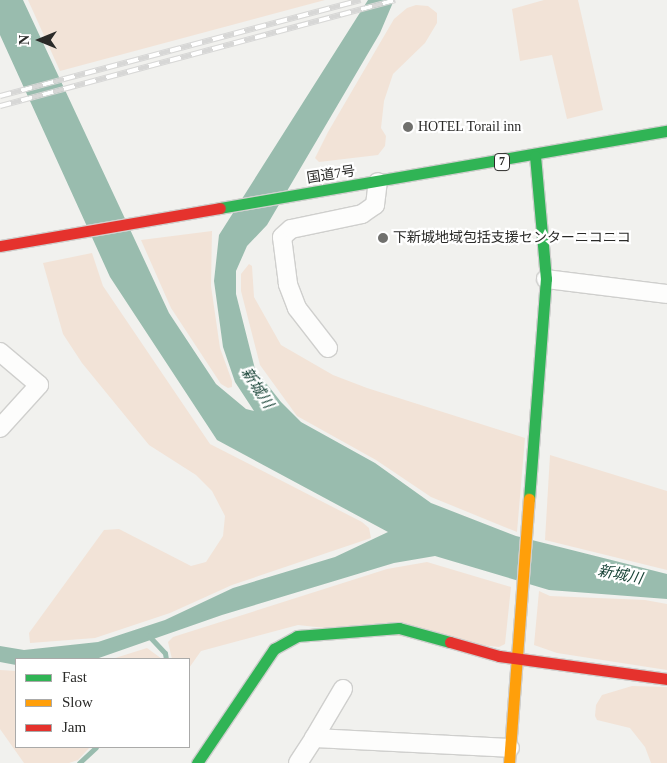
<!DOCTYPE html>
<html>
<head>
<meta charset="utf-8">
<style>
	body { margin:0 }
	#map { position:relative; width:667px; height:763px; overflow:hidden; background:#f1f1ee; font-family:"Times New Roman","Noto Sans JP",serif }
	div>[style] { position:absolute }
	.green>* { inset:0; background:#f2e3d7 }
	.water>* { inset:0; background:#99bcae }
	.stream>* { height:5px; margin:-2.5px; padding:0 2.5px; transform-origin:2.5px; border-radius:2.5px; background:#99bcae }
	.roads { filter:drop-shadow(1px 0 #cfcfcd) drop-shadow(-1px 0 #cfcfcd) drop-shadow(0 1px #cfcfcd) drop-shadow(0 -1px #cfcfcd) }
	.street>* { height:18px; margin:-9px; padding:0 9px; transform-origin:9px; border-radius:9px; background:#fdfdfc }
	.fast>* { height:11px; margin:-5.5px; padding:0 5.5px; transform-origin:5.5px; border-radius:5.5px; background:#30b455 }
	.slow>* { height:11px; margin:-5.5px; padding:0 5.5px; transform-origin:5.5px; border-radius:5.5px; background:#ff9f0a }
	.jam>* { height:11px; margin:-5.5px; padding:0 5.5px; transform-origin:5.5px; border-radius:5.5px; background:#e5322d }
	.rail>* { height:5.5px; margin-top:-2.75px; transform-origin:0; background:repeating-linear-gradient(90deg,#fff 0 11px,#d7d7d6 0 22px); box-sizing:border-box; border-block:1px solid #d7d7d6 }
	.dots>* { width:14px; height:14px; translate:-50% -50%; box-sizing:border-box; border:2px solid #fff; border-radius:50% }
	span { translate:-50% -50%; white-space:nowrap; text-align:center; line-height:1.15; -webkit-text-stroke:4.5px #fff; paint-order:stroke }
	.shield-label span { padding:1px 4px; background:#fff; border:1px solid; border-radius:4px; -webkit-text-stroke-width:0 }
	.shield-label { font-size:12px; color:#2a2a28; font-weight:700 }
	.poi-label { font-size:14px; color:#2a2a28 }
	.left { translate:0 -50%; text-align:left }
	.street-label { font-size:14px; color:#2a2a28 }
	.water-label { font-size:15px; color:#154134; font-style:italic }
	.legend { position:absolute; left:15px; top:658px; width:175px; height:90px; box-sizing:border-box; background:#fff; border:1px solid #aaaaa9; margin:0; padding:6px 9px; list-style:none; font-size:15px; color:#2a2a28 }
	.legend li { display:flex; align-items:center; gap:10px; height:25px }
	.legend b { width:25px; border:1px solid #aaaaa9 }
	.north { position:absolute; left:15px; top:15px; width:50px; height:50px; -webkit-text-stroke:4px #fff; paint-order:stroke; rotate:270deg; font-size:14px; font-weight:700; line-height:20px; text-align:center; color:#2a2a28 }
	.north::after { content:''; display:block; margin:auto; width:18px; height:22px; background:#2a2a28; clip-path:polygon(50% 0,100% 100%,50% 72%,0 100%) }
</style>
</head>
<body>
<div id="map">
	<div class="green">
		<i style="clip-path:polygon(28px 0,325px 0,60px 71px)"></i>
		<i style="clip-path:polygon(544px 0,578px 0,603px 110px,567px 119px,552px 55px,520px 61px,512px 9px)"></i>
		<i style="clip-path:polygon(416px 5px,428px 6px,437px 13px,437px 23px,425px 43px,393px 74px,384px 101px,381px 128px,386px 136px,385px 146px,378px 155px,319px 162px,315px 158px,328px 132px,394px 19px,407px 8px)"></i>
		<i style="clip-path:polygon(212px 231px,211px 286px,220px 348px,232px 381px,232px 387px,228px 388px,221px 384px,171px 308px,141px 240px)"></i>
		<i style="clip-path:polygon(92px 253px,103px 286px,210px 444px,362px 522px,369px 528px,371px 538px,232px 585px,170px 613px,95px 638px,30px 643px,29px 633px,104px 530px,119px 529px,191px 566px,206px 562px,223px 536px,225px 516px,212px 491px,196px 475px,149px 445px,82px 363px,63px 334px,43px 263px)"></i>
		<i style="clip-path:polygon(249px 264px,252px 266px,254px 297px,281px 345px,333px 375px,367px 388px,525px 438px,517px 532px,431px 497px,376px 460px,297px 416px,260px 365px,241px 291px,241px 274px)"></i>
		<i style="clip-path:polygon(550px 455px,667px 491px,667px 570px,545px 540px)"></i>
		<i style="clip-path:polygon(427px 562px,511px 587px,505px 644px,499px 647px,298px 625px,201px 651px,189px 668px,189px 659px,172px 659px,168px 642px,173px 637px,387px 569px)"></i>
		<i style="clip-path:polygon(539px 591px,550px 596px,645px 600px,667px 604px,667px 670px,557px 653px,534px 645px)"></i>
		<i style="clip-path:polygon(147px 648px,162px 659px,112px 659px)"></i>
		<i style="clip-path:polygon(0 670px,16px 671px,16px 747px,90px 747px,78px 760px,69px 763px,24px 763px,0 729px)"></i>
		<i style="clip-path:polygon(632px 686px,667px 687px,667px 763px,651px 763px,645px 747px,630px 728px,597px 720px,595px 716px,596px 705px,602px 695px)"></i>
	</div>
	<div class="water">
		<i style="clip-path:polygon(0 0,23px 0,169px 313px,216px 384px,246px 409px,254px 411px,235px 382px,223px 347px,214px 281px,219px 235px,368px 0,394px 0,380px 33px,267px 225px,247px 246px,236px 271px,236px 294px,255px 369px,281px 402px,301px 422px,375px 463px,431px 503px,516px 536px,667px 574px,667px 599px,549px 590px,435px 556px,394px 563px,222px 615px,96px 659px,16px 659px,16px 665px,0 662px,0 646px,24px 650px,98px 642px,165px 620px,233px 588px,335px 557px,388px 532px,217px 440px,110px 277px,0 35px)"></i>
	</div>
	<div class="stream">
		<i style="left:149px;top:636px;width:23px;rotate:47deg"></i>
		<i style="left:165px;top:653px;width:6px;rotate:81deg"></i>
		<i style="left:79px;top:763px;width:23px;rotate:-43deg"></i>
	</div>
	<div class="roads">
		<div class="street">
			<i style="left:546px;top:279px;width:122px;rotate:7.1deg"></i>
			<i style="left:328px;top:348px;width:51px;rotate:-127.8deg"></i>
			<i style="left:297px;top:308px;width:26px;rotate:-111deg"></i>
			<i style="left:288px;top:284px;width:47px;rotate:-97.3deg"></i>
			<i style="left:282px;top:237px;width:12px;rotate:-42deg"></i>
			<i style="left:291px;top:229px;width:73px;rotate:-11.9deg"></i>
			<i style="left:362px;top:214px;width:16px;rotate:-35deg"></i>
			<i style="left:375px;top:205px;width:23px;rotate:-83deg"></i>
			<i style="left:0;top:352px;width:51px;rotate:40.2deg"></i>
			<i style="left:39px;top:385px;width:58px;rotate:132.2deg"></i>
			<i style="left:314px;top:738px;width:57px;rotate:-59.4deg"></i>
			<i style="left:298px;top:763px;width:30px;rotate:-57deg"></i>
			<i style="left:314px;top:738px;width:196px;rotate:2.9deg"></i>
		</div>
		<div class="fast">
			<i style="left:220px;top:208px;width:454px;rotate:-9.8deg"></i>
			<i style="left:529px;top:499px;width:221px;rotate:-85.6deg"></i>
			<i style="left:546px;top:279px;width:123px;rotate:-95.1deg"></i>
			<i style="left:197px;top:763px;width:138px;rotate:-56deg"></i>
			<i style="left:274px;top:649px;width:26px;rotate:-29deg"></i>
			<i style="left:297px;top:636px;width:102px;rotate:-4.5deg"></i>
			<i style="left:399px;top:628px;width:53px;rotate:15.4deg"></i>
		</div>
		<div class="slow">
			<i style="left:509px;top:763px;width:265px;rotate:-85.7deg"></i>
		</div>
		<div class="jam">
			<i style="left:0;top:246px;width:223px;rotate:-9.8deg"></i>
			<i style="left:450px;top:642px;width:51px;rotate:15.9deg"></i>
			<i style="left:499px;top:656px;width:170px;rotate:7.8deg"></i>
		</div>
	</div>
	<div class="rail">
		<i style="left:0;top:96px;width:373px;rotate:-14.9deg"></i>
		<i style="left:0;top:106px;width:409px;rotate:-15deg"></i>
	</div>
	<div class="dots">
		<i style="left:408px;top:127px;background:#70706d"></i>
		<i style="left:383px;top:238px;background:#70706d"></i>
	</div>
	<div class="shield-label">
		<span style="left:502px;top:162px">7</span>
	</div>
	<div class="poi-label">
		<span class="left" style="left:418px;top:127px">HOTEL Torail inn</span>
		<span class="left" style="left:393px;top:238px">下新城地域包括支援センターニコニコ</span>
	</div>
	<div class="street-label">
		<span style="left:331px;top:175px;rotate:-9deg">国道7号</span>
	</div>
	<div class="water-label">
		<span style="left:257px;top:388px;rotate:57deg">新城川</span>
		<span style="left:620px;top:575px;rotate:11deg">新城川</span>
	</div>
	<ul class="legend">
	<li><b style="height:6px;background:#30b455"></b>Fast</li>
	<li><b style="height:6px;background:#ff9f0a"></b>Slow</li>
	<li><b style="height:6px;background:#e5322d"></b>Jam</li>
	</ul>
	<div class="north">N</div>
</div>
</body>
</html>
